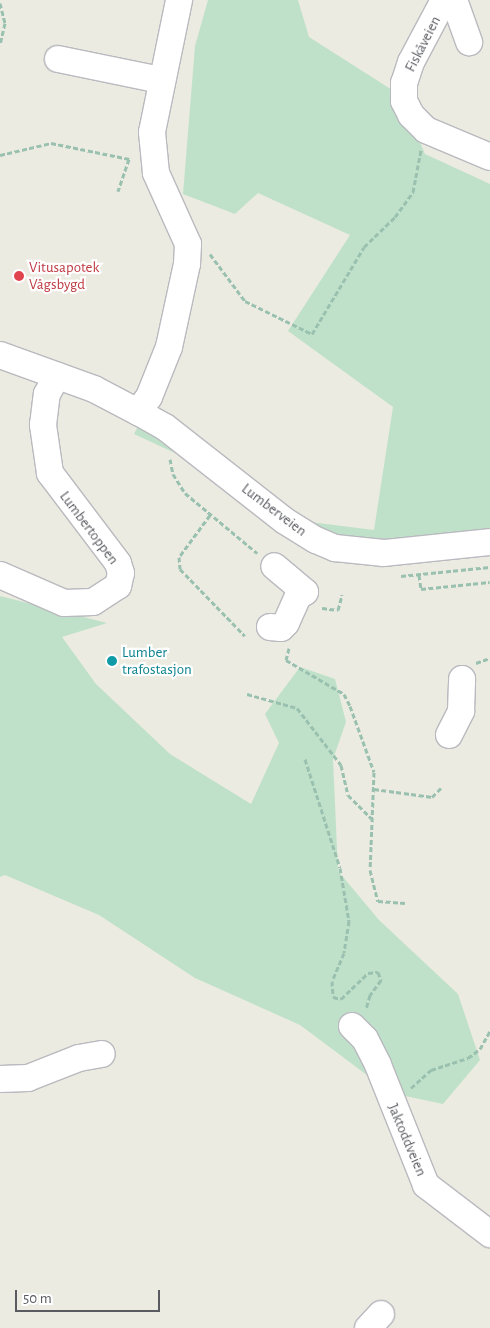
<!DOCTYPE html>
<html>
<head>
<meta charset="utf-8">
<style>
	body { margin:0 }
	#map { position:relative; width:490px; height:1328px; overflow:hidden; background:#ebebe1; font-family:"Alegreya Sans",sans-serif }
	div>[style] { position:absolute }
	.green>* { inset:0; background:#bfe1c9 }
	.path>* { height:3px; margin-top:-1.5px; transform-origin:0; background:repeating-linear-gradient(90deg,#9ac1b0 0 5px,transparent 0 7.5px) }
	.roads { filter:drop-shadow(1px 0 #b9b9bf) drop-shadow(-1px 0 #b9b9bf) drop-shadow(0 1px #b9b9bf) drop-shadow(0 -1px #b9b9bf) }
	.minor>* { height:26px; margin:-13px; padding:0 13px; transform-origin:13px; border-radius:13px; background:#fff }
	.dots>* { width:14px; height:14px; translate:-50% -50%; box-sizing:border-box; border:2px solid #fff; border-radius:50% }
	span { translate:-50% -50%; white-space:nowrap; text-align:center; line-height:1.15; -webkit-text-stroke:4.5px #fff; paint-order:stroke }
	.street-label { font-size:15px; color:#5a5b61 }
	.health-label { font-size:15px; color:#be3a42 }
	.left { translate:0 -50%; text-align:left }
	.culture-label { font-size:15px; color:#0d838f }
	.scale { position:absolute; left:15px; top:1290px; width:145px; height:22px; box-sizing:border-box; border:2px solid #5a5b61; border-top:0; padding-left:6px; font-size:15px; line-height:18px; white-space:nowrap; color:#5a5b61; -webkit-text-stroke:4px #fff; paint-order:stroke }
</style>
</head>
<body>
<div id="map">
	<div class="green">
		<i style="clip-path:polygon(208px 0,298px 0,309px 37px,400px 95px,425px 154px,490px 184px,490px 549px,333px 559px,190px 460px,134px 434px,149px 405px,155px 421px,310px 522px,374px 530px,393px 407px,288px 331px,350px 235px,258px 193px,235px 214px,183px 194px,195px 46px)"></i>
		<i style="clip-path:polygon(0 596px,107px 623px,62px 637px,96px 684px,170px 754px,251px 804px,279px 743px,265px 714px,300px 667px,335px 679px,346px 722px,333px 759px,338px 871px,379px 920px,458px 994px,480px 1060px,443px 1104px,391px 1093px,300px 1025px,195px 978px,99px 915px,5px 875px,0 877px)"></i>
	</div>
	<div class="path">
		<i style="left:0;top:3px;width:21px;rotate:76deg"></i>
		<i style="left:5px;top:23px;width:23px;rotate:103deg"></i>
		<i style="left:0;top:155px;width:52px;rotate:-13.2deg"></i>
		<i style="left:51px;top:143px;width:80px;rotate:11.6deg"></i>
		<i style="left:129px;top:159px;width:34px;rotate:109deg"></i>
		<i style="left:210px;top:254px;width:59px;rotate:53.3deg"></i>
		<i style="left:245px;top:301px;width:75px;rotate:26.2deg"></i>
		<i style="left:312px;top:334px;width:101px;rotate:-59.1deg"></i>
		<i style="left:364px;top:247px;width:43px;rotate:-44.1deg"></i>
		<i style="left:395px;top:217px;width:31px;rotate:-54deg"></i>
		<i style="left:413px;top:192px;width:43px;rotate:-79.2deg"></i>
		<i style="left:170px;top:459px;width:15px;rotate:79deg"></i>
		<i style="left:173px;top:474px;width:22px;rotate:58deg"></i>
		<i style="left:185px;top:493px;width:94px;rotate:39.8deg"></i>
		<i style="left:210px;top:515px;width:52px;rotate:126.4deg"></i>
		<i style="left:179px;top:557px;width:12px;rotate:85deg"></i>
		<i style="left:180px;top:569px;width:93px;rotate:45.9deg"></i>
		<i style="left:419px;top:575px;width:14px;rotate:82deg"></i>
		<i style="left:421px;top:589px;width:69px;rotate:-5.8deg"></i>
		<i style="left:401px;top:576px;width:89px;rotate:-5.8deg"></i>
		<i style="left:322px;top:608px;width:16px;rotate:7deg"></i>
		<i style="left:338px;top:610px;width:16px;rotate:-75deg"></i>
		<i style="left:289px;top:648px;width:12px;rotate:104deg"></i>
		<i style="left:286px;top:660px;width:67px;rotate:30.4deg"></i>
		<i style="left:344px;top:694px;width:13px;rotate:63deg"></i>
		<i style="left:350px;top:706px;width:70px;rotate:70deg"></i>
		<i style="left:374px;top:772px;width:98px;rotate:92.3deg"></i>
		<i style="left:370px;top:870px;width:32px;rotate:76deg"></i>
		<i style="left:378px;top:901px;width:27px;rotate:4deg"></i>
		<i style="left:476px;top:663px;width:15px;rotate:-20deg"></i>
		<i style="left:247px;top:694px;width:52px;rotate:15.6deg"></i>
		<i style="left:297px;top:708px;width:72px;rotate:52.3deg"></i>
		<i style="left:341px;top:765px;width:31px;rotate:77deg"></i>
		<i style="left:348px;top:795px;width:33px;rotate:45deg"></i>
		<i style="left:305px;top:759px;width:114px;rotate:72.2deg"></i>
		<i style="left:340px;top:868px;width:54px;rotate:80.4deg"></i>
		<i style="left:349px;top:921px;width:32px;rotate:99deg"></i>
		<i style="left:344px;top:953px;width:30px;rotate:113deg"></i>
		<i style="left:332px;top:981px;width:16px;rotate:86deg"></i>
		<i style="left:333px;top:997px;width:8px;rotate:14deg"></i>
		<i style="left:341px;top:999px;width:37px;rotate:-44deg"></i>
		<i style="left:368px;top:973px;width:10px;rotate:-6deg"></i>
		<i style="left:378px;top:972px;width:9px;rotate:69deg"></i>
		<i style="left:381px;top:980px;width:19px;rotate:126deg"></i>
		<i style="left:370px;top:995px;width:15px;rotate:106deg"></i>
		<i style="left:374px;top:789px;width:59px;rotate:7.9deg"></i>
		<i style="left:432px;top:797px;width:13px;rotate:-45deg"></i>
		<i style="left:411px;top:1088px;width:27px;rotate:-42deg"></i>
		<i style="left:431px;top:1070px;width:39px;rotate:-18deg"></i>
		<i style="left:468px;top:1058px;width:15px;rotate:-37deg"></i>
		<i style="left:480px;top:1049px;width:21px;rotate:-61deg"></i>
	</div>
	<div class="roads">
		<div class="minor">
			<i style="left:444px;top:0;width:70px;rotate:118deg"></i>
			<i style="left:411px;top:62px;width:22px;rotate:108deg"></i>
			<i style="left:404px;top:83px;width:18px;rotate:90deg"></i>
			<i style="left:404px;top:101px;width:16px;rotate:63deg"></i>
			<i style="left:411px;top:115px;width:21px;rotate:45deg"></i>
			<i style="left:426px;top:130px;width:69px;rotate:22.9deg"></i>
			<i style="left:454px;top:0;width:45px;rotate:70.3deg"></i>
			<i style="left:58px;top:59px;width:104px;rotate:11.6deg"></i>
			<i style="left:0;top:355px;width:100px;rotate:19.9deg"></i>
			<i style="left:94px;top:389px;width:50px;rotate:27.6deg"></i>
			<i style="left:138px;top:412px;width:31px;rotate:29deg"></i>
			<i style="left:165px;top:427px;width:152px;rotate:38.1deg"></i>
			<i style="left:285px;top:521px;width:36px;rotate:32deg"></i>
			<i style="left:316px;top:540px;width:21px;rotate:23deg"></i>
			<i style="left:335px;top:548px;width:49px;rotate:5.8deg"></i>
			<i style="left:384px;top:553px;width:107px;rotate:-5.9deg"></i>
			<i style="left:138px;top:412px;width:19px;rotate:-54deg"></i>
			<i style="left:149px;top:397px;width:54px;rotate:-68.2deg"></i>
			<i style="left:169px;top:347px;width:85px;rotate:-77.8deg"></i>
			<i style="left:187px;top:264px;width:20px;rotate:-87deg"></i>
			<i style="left:188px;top:244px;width:78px;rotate:-114.3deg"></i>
			<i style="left:156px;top:173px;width:41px;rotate:-95.6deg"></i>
			<i style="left:152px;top:132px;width:135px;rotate:-78.4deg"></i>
			<i style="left:0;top:575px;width:70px;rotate:23.6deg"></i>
			<i style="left:64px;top:603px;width:29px;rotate:-2deg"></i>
			<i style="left:93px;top:602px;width:30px;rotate:-33deg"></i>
			<i style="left:118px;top:586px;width:13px;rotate:-77deg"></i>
			<i style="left:121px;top:573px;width:10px;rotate:-107deg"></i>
			<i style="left:118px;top:563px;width:113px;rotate:-127.1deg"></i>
			<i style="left:50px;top:473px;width:49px;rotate:-98.3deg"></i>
			<i style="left:43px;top:425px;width:31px;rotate:-83deg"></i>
			<i style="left:47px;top:394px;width:21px;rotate:-61deg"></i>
			<i style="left:270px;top:627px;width:11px;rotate:5deg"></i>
			<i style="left:281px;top:628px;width:7px;rotate:-45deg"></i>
			<i style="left:286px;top:623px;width:30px;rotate:-66deg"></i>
			<i style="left:298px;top:596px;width:8px;rotate:-30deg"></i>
			<i style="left:305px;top:592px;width:40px;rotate:-140deg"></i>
			<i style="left:449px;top:735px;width:27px;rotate:-63deg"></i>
			<i style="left:461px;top:711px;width:32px;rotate:-88deg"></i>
			<i style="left:352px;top:1026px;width:18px;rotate:45deg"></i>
			<i style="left:365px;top:1039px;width:29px;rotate:63deg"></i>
			<i style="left:378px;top:1065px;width:129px;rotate:68.2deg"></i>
			<i style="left:426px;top:1185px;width:81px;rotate:37.4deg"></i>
			<i style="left:0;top:1079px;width:28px;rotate:-2deg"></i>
			<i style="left:28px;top:1078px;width:55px;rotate:-21.4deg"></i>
			<i style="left:79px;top:1058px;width:23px;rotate:-10deg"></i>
			<i style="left:368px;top:1328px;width:19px;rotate:-47deg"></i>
		</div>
	</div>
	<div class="dots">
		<i style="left:19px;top:276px;background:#e0444e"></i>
		<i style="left:112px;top:661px;background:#0f9aa8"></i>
	</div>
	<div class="street-label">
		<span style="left:423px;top:44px;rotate:-63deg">Fiskåveien</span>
		<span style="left:274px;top:510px;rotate:37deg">Lumberveien</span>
		<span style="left:89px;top:528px;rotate:53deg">Lumbertoppen</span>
		<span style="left:407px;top:1140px;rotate:67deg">Jaktoddveien</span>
	</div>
	<div class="health-label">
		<span class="left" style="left:29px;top:276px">Vitusapotek<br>Vågsbygd</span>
	</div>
	<div class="culture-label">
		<span class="left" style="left:122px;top:661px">Lumber<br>trafostasjon</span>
	</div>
	<div class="scale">50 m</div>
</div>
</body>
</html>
